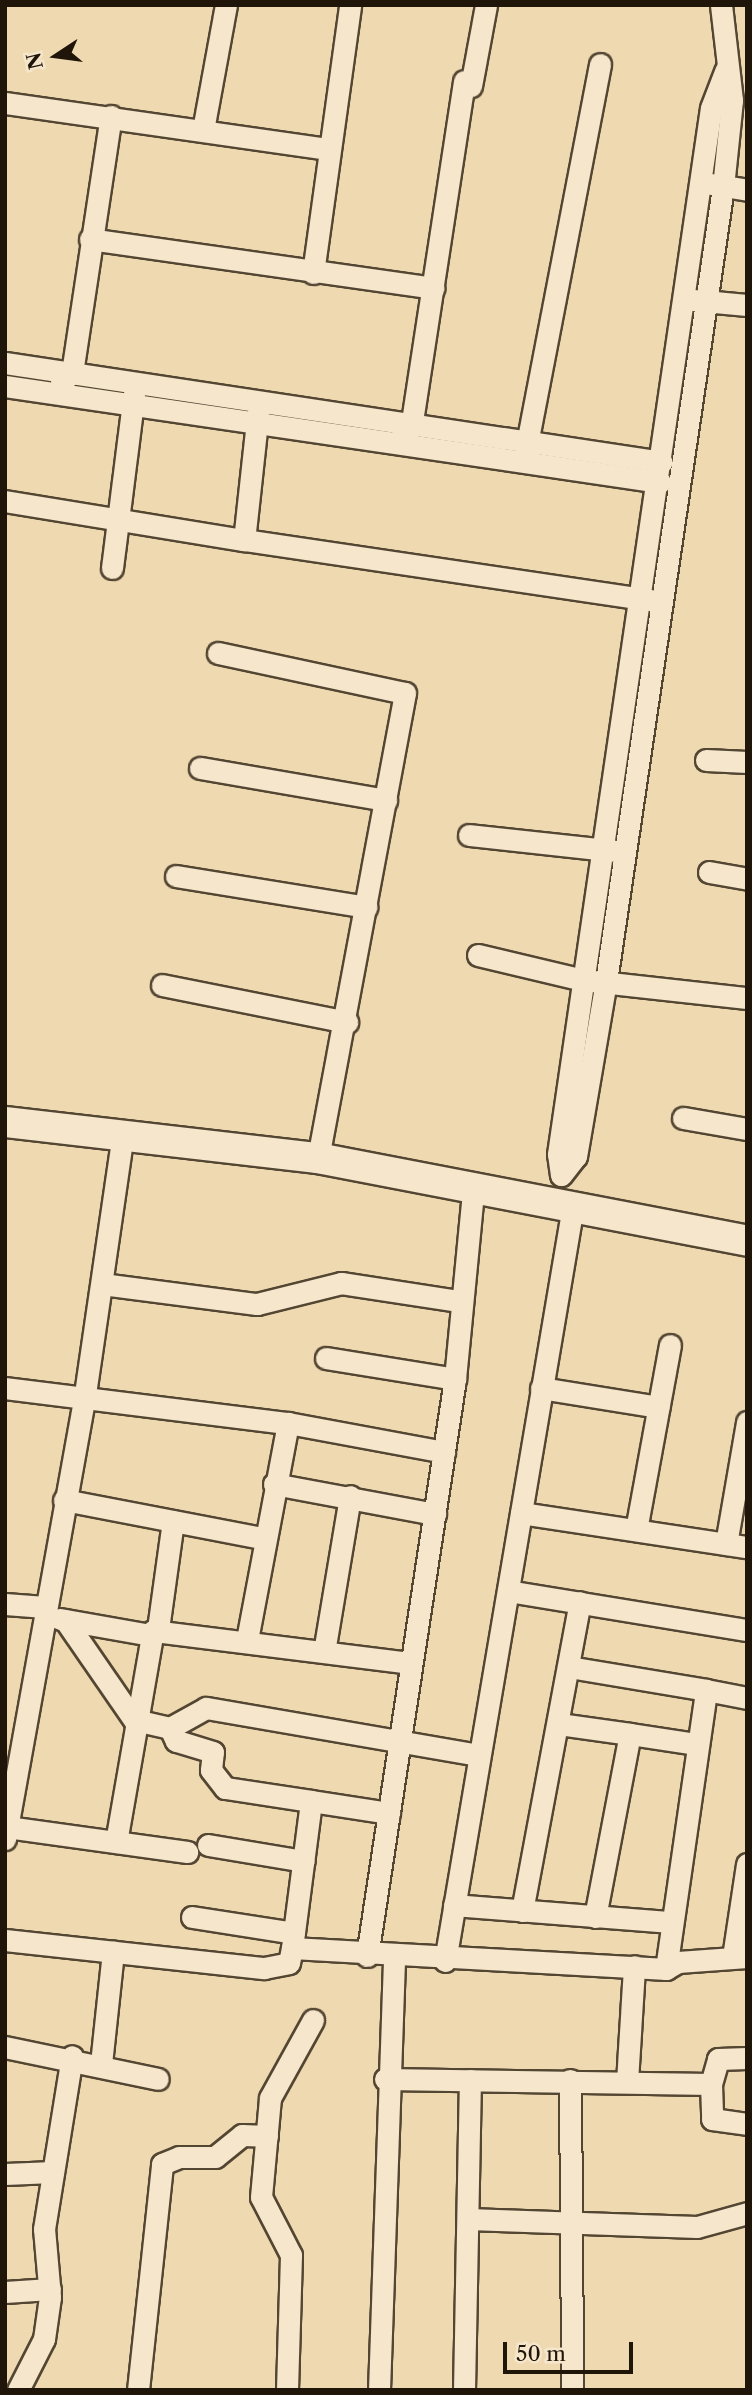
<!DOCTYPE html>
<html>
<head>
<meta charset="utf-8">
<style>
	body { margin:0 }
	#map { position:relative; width:752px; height:2395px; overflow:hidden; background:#efd9b1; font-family:"Libre Caslon Text",serif }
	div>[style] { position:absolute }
	.roads { filter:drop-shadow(2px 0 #534632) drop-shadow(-2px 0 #534632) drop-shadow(0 2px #534632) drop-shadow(0 -2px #534632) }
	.street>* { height:21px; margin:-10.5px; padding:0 10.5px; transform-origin:10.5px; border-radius:10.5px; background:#f5e6cc }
	.secondary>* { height:30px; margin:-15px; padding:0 15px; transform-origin:15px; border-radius:15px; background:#f5e6cc }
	span { translate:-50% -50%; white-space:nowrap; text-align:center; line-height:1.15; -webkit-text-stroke:5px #f5e6cc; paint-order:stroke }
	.frame { position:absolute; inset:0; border:7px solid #1f1508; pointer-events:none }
	.north { position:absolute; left:21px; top:21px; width:70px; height:70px; -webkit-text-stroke:5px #f5e6cc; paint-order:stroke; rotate:257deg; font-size:19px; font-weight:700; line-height:28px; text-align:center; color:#1f1508 }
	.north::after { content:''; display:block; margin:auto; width:24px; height:32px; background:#1f1508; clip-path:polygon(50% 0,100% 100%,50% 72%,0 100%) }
	.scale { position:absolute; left:503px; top:2342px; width:130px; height:32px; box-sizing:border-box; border:4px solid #1f1508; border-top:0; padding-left:9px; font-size:21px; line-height:24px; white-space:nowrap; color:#1f1508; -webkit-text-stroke:5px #f5e6cc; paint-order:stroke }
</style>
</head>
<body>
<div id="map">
	<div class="roads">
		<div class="street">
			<i style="left:721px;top:5px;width:96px;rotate:83.4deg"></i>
			<i style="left:732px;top:100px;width:87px;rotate:95.9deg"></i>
			<i style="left:723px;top:187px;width:803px;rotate:98.38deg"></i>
			<i style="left:606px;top:981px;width:178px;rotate:99.7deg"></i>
			<i style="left:576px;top:1156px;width:24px;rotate:128deg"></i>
			<i style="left:561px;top:1175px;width:21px;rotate:-98deg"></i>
			<i style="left:558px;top:1154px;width:1057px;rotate:-81.68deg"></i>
			<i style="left:711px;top:108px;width:40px;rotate:-69deg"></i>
			<i style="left:471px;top:86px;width:82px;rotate:-79.5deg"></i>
			<i style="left:5px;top:103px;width:327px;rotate:8.1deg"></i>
			<i style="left:203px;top:130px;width:127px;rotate:-79.6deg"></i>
			<i style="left:711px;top:184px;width:36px;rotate:9deg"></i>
			<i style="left:90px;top:239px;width:347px;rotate:8.1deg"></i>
			<i style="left:313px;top:273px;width:271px;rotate:-82.1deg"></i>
			<i style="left:693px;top:300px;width:54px;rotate:5.3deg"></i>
			<i style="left:5px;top:363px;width:664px;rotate:8.57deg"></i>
			<i style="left:61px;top:382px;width:14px;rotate:-39deg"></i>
			<i style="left:72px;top:373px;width:260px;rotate:-81.4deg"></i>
			<i style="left:5px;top:386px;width:662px;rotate:8.34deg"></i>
			<i style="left:258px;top:412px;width:129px;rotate:96.2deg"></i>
			<i style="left:244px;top:540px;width:416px;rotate:8.4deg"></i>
			<i style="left:401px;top:437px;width:13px;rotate:-42deg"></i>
			<i style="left:411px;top:428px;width:351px;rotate:-81.3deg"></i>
			<i style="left:525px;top:454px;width:397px;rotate:-79.1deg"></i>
			<i style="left:5px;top:501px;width:242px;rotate:9.3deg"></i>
			<i style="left:112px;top:568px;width:176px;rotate:-82.8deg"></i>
			<i style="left:218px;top:653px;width:191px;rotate:12.1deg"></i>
			<i style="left:405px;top:693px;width:473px;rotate:100.6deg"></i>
			<i style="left:706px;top:760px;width:41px;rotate:2.8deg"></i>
			<i style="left:200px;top:768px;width:189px;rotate:9.8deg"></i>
			<i style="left:469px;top:835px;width:149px;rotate:6.2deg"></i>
			<i style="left:709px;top:872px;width:39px;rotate:10deg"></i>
			<i style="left:176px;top:876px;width:193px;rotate:9.2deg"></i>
			<i style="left:478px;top:955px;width:108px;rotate:13.4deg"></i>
			<i style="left:583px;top:980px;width:165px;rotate:6.3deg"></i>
			<i style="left:162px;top:985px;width:189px;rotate:11.3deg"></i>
			<i style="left:683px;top:1118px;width:65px;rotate:9.8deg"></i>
			<i style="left:102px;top:1284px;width:156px;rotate:7.4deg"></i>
			<i style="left:257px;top:1304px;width:87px;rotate:-14deg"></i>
			<i style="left:341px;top:1283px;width:118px;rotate:8.7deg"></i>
			<i style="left:326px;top:1358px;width:131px;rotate:9.2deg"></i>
			<i style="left:5px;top:1388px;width:285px;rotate:7.1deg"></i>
			<i style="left:288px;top:1423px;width:159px;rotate:10.5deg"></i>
			<i style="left:541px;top:1388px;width:119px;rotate:9.2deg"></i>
			<i style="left:274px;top:1484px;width:164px;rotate:10.6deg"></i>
			<i style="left:64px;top:1500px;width:202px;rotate:10.9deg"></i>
			<i style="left:521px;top:1513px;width:229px;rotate:8.6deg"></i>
			<i style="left:636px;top:1530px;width:188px;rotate:-79.6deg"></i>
			<i style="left:726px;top:1544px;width:124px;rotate:-80.2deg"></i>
			<i style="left:508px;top:1591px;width:242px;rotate:9.3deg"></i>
			<i style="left:5px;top:1604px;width:40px;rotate:4.3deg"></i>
			<i style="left:60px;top:1619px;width:92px;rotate:10deg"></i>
			<i style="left:158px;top:1629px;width:109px;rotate:-82.1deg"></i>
			<i style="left:247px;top:1640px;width:221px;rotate:-79.3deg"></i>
			<i style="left:324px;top:1652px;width:158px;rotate:-80.5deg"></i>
			<i style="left:569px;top:1667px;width:139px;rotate:9.5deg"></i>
			<i style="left:559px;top:1724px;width:72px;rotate:8deg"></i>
			<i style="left:170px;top:1728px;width:41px;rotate:-29.1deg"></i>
			<i style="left:206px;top:1708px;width:277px;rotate:9.8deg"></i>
			<i style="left:311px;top:1801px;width:79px;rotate:8.7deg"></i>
			<i style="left:7px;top:1827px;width:182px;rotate:7.9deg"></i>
			<i style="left:5px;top:1839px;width:452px;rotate:-79.8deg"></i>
			<i style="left:85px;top:1394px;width:263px;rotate:-81.7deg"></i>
			<i style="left:116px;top:1842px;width:214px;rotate:-80.1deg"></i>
			<i style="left:153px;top:1631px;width:260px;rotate:7.1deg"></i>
			<i style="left:208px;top:1845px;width:97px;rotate:9.5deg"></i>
			<i style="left:454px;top:1905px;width:217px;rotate:4.5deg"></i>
			<i style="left:522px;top:1911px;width:314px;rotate:-79.4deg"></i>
			<i style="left:192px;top:1917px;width:103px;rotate:8.9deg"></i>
			<i style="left:595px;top:1917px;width:186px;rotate:-79.2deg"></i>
			<i style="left:630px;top:1734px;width:67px;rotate:8.6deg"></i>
			<i style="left:5px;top:1940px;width:261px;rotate:6.2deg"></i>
			<i style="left:264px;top:1968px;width:25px;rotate:-11deg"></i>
			<i style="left:289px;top:1963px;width:15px;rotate:-79deg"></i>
			<i style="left:292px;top:1948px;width:148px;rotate:-82.6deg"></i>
			<i style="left:311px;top:1801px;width:87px;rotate:-171.4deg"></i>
			<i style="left:225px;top:1788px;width:23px;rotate:-128deg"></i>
			<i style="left:211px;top:1770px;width:18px;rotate:-84deg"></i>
			<i style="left:213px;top:1752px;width:39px;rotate:-163deg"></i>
			<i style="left:176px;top:1741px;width:14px;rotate:-115deg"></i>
			<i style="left:170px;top:1728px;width:37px;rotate:-167deg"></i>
			<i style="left:134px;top:1720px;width:121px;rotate:-124.6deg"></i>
			<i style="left:292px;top:1948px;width:375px;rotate:3.2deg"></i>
			<i style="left:666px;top:1969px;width:14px;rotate:-30deg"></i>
			<i style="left:678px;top:1962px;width:69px;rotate:-4.1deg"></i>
			<i style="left:367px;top:1956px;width:584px;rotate:-81.33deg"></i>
			<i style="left:455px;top:1379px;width:189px;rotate:-84.5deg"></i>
			<i style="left:733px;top:1957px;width:94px;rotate:-81.4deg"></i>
			<i style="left:445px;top:1961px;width:760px;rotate:-80.38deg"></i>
			<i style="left:666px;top:1969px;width:282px;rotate:-81.8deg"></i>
			<i style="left:706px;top:1690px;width:42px;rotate:11deg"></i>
			<i style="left:5px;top:2047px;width:156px;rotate:11.8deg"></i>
			<i style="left:101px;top:2064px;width:113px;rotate:-83.9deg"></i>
			<i style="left:385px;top:2079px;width:326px;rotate:0.9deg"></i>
			<i style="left:711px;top:2084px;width:26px;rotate:-74deg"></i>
			<i style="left:718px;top:2059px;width:29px;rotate:-2deg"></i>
			<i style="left:570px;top:2080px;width:310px;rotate:89.6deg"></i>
			<i style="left:627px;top:2082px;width:116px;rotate:-86.5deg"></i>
			<i style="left:711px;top:2084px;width:35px;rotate:88deg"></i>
			<i style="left:712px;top:2119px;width:35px;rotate:8deg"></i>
			<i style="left:5px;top:2174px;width:48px;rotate:-2.4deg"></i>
			<i style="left:468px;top:2219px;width:229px;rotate:2deg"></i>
			<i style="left:697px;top:2227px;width:52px;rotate:-15.6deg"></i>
			<i style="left:5px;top:2292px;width:45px;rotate:-3.8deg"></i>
			<i style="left:18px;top:2390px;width:57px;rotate:-63deg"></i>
			<i style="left:44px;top:2339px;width:42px;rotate:-81.9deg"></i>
			<i style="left:50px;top:2297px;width:68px;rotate:-95deg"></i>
			<i style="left:44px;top:2229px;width:175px;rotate:-80.8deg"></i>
			<i style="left:138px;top:2390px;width:227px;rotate:-83.9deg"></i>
			<i style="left:162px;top:2164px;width:18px;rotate:-22deg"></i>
			<i style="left:179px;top:2157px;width:36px"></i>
			<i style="left:215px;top:2157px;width:35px;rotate:-39deg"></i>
			<i style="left:242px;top:2135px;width:25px;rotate:2deg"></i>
			<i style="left:287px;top:2390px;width:135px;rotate:-88.3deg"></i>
			<i style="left:291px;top:2255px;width:65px;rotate:-117.3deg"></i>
			<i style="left:261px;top:2197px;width:99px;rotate:-84.8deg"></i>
			<i style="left:270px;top:2098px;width:89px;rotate:-61.1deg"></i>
			<i style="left:379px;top:2390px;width:432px;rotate:-88deg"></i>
			<i style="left:464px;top:2390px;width:310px;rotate:-88.9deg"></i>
		</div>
		<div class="secondary">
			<i style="left:5px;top:1122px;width:315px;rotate:6.6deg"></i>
			<i style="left:318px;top:1158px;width:437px;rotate:10.9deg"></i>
		</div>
	</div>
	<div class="frame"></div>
	<div class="north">N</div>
	<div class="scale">50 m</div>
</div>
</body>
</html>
